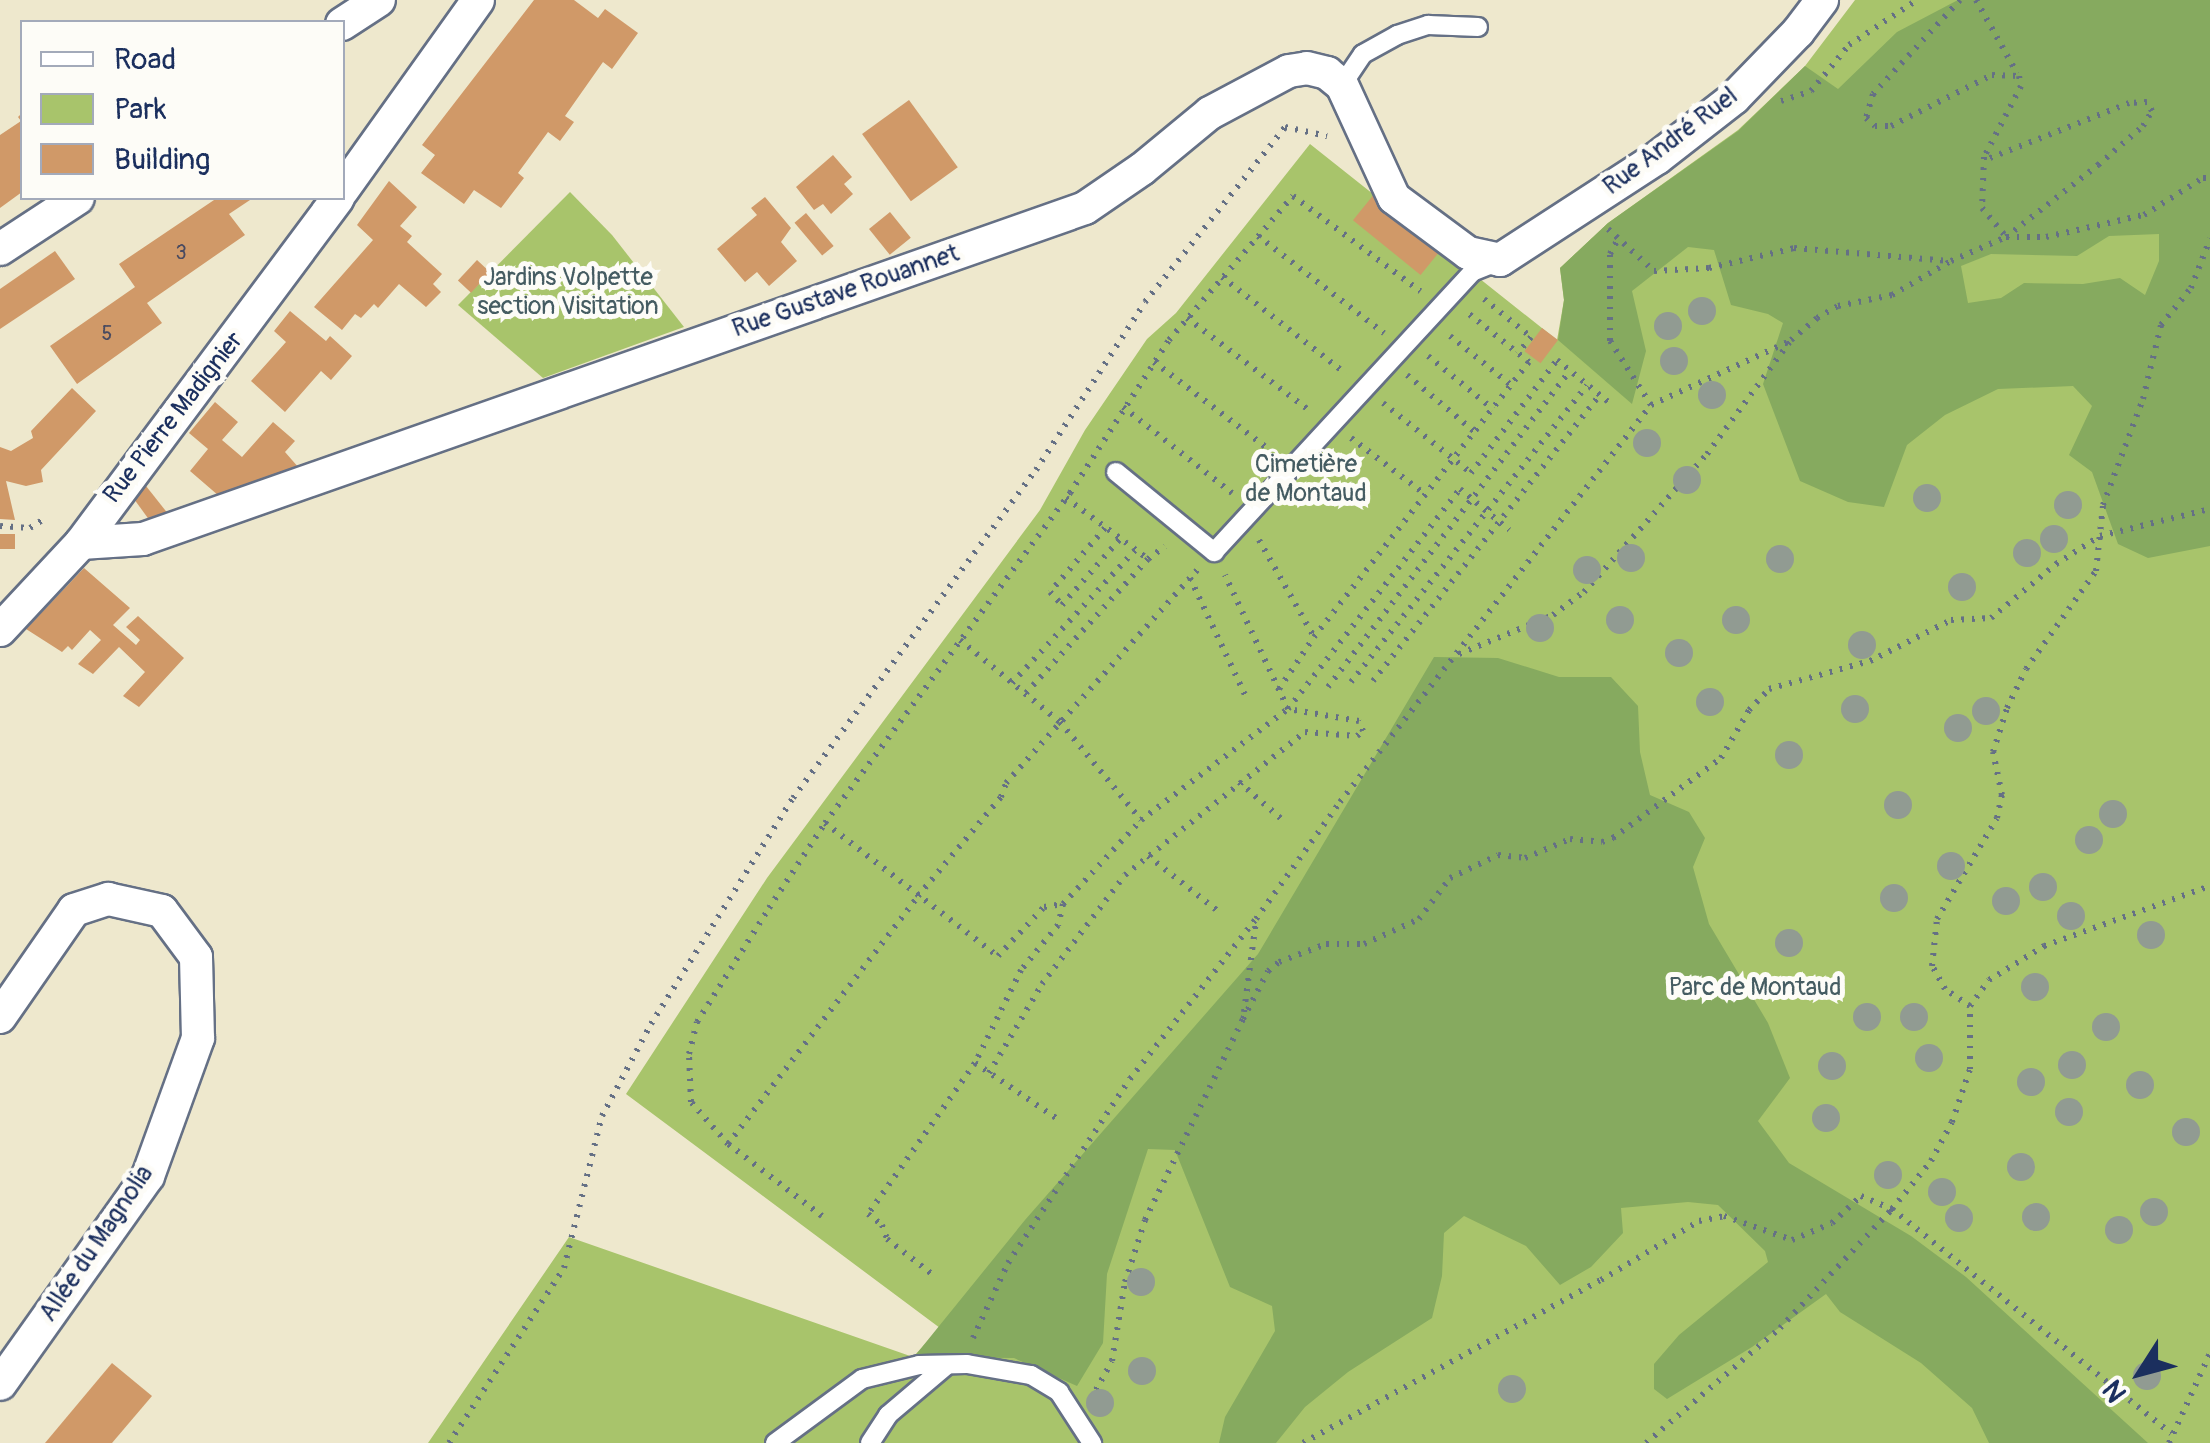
<!DOCTYPE html>
<html>
<head>
<meta charset="utf-8">
<style>
	body { margin:0 }
	#map { position:relative; width:2210px; height:1443px; overflow:hidden; background:#eee8cd; font-family:Pangolin,sans-serif }
	div>[style] { position:absolute }
	.green>* { inset:0; background:#a8c46b }
	.forest>* { inset:0; background:#86aa5f }
	.building>* { inset:0; background:#d09968; transform-origin:0 0 }
	.path>* { height:6px; margin-top:-3px; transform-origin:0; background:repeating-linear-gradient(90deg,#657085 0 2.5px,transparent 0 10.5px) }
	.roads { filter:drop-shadow(2px 0 #657085) drop-shadow(-2px 0 #657085) drop-shadow(0 2px #657085) drop-shadow(0 -2px #657085) }
	.lane>* { height:18px; margin:-9px; padding:0 9px; transform-origin:9px; border-radius:9px; background:#fff }
	.street>* { height:32px; margin:-16px; padding:0 16px; transform-origin:16px; border-radius:16px; background:#fff }
	.trees>* { width:28px; height:28px; margin:-14px; border-radius:50%; background:#919b92 }
	span { translate:-50% -50%; white-space:nowrap; text-align:center; line-height:1.15; -webkit-text-stroke:10px #fdfcf7; paint-order:stroke }
	.number-label { font-size:20px; color:#484a60 }
	.number-label span { -webkit-text-stroke-width:0 }
	.street-label { font-size:25px; color:#1b2f5e }
	.park-label { font-size:25px; color:#455c62 }
	.legend { position:absolute; left:20px; top:20px; width:325px; height:180px; box-sizing:border-box; background:#fdfcf7; border:2px solid #a3aaba; margin:0; padding:12px 18px; list-style:none; font-size:30px; color:#1b2f5e }
	.legend li { display:flex; align-items:center; gap:20px; height:50px }
	.legend b { width:50px; border:2px solid #a3aaba }
	.north { position:absolute; left:2090px; top:1323px; width:100px; height:100px; -webkit-text-stroke:8px #fdfcf7; paint-order:stroke; rotate:234deg; font-size:28px; font-weight:700; line-height:40px; text-align:center; color:#1b2f5e }
	.north::after { content:''; display:block; margin:auto; width:35px; height:45px; background:#1b2f5e; clip-path:polygon(50% 0,100% 100%,50% 72%,0 100%) }
</style>
</head>
<body>
<div id="map">
	<div class="green">
		<i style="clip-path:polygon(1855px 0,2210px 0,2210px 1443px,428px 1443px,569px 1237px,913px 1357px,940px 1328px,626px 1094px,767px 878px,1040px 510px,1085px 430px,1147px 339px,1176px 313px,1310px 144px,1557px 340px,1564px 300px,1560px 268px,1608px 223px,1738px 130px,1805px 66px)"></i>
		<i style="clip-path:polygon(570px 192px,612px 235px,684px 327px,543px 378px,458px 305px)"></i>
	</div>
	<div class="forest">
		<i style="clip-path:polygon(evenodd,1958px 0,2210px 0,2210px 546px,2148px 558px,2118px 544px,2092px 472px,2069px 455px,2092px 406px,2073px 386px,1998px 389px,1945px 415px,1907px 445px,1884px 507px,1848px 502px,1800px 481px,1763px 384px,1783px 323px,1768px 314px,1731px 305px,1714px 250px,1688px 247px,1632px 291px,1646px 351px,1632px 404px,1558px 340px,1564px 300px,1560px 268px,1608px 223px,1738px 131px,1805px 66px,1838px 89px,1897px 32px,1958px 0,2159px 234px,2159px 261px,2145px 295px,2120px 278px,2083px 284px,2024px 283px,2001px 298px,1968px 303px,1961px 266px,1991px 254px,2077px 256px,2109px 236px,2159px 234px)"></i>
		<i style="clip-path:polygon(1434px 657px,1498px 658px,1559px 677px,1611px 677px,1638px 706px,1640px 752px,1650px 795px,1689px 812px,1705px 838px,1693px 867px,1709px 924px,1768px 1023px,1790px 1078px,1758px 1121px,1789px 1163px,1911px 1236px,1966px 1277px,2148px 1443px,1989px 1443px,1972px 1408px,1921px 1363px,1840px 1312px,1826px 1294px,1752px 1347px,1667px 1399px,1654px 1389px,1654px 1364px,1679px 1335px,1768px 1262px,1765px 1251px,1718px 1205px,1688px 1202px,1621px 1208px,1623px 1233px,1591px 1267px,1560px 1285px,1526px 1246px,1464px 1216px,1444px 1233px,1442px 1276px,1432px 1318px,1348px 1372px,1305px 1407px,1276px 1443px,1219px 1443px,1225px 1417px,1275px 1331px,1272px 1306px,1230px 1287px,1175px 1150px,1148px 1149px,1107px 1274px,1103px 1343px,1077px 1386px,1014px 1358px,914px 1357px,1025px 1220px,1258px 954px)"></i>
	</div>
	<div class="building">
		<i style="clip-path:polygon(534px 0,574px 0,598px 18px,605px 9px,638px 33px,612px 69px,603px 62px,565px 116px,574px 122px,560px 141px,548px 132px,518px 173px,524px 178px,501px 208px,474px 190px,464px 204px,421px 173px,435px 155px,422px 145px)"></i>
		<i style="left:909px;top:100px;width:83px;height:58px;rotate:54deg"></i>
		<i style="clip-path:polygon(22px 113px,22px 192px,0 208px,0 135px,21px 121px,18px 117px)"></i>
		<i style="clip-path:polygon(833px 155px,852px 177px,844px 184px,853px 194px,831px 214px,823px 204px,814px 210px,796px 187px)"></i>
		<i style="clip-path:polygon(389px 181px,417px 207px,400px 226px,412px 236px,407px 242px,442px 274px,433px 284px,441px 292px,426px 307px,399px 284px,378px 308px,374px 304px,361px 318px,355px 314px,342px 330px,314px 307px,373px 240px,357px 225px)"></i>
		<i style="left:1375px;top:193px;width:87px;height:35px;rotate:39deg"></i>
		<i style="clip-path:polygon(765px 197px,791px 228px,781px 242px,797px 261px,769px 286px,757px 272px,745px 282px,717px 249px,757px 215px,751px 208px)"></i>
		<i style="clip-path:polygon(217px 198px,253px 198px,229px 214px,245px 235px,147px 303px,162px 323px,77px 384px,50px 346px,135px 287px,119px 264px)"></i>
		<i style="left:890px;top:212px;width:33px;height:27px;rotate:51deg"></i>
		<i style="left:806px;top:213px;width:43px;height:15px;rotate:50deg"></i>
		<i style="clip-path:polygon(55px 251px,75px 279px,0 329px,0 289px)"></i>
		<i style="left:477px;top:260px;width:18px;height:28px;rotate:43deg"></i>
		<i style="clip-path:polygon(290px 311px,326px 341px,330px 336px,352px 356px,331px 380px,321px 371px,285px 412px,251px 381px,286px 342px,274px 331px)"></i>
		<i style="left:1542px;top:328px;width:20px;height:29px;rotate:37deg"></i>
		<i style="clip-path:polygon(72px 388px,96px 411px,41px 470px,43px 482px,26px 486px,6px 481px,15px 520px,0 519px,0 447px,11px 451px,33px 438px,31px 431px)"></i>
		<i style="clip-path:polygon(215px 402px,238px 422px,222px 440px,242px 457px,273px 422px,295px 441px,285px 452px,299px 468px,219px 496px,190px 471px,208px 449px,189px 433px)"></i>
		<i style="clip-path:polygon(146px 486px,169px 515px,150px 521px,134px 499px)"></i>
		<i style="left:0;top:534px;width:15px;height:15px"></i>
		<i style="clip-path:polygon(84px 568px,130px 608px,113px 625px,136px 645px,140px 640px,126px 627px,138px 616px,184px 658px,139px 707px,123px 696px,145px 672px,119px 647px,93px 674px,78px 664px,101px 640px,90px 630px,72px 650px,68px 646px,62px 652px,26px 629px)"></i>
		<i style="clip-path:polygon(112px 1363px,152px 1396px,112px 1443px,45px 1443px)"></i>
	</div>
	<div class="path">
		<i style="left:1960px;top:0;width:128px;rotate:132.8deg"></i>
		<i style="left:1873px;top:94px;width:25px;rotate:106deg"></i>
		<i style="left:1866px;top:118px;width:12px;rotate:42deg"></i>
		<i style="left:1875px;top:126px;width:16px"></i>
		<i style="left:1891px;top:126px;width:113px;rotate:-26.8deg"></i>
		<i style="left:1992px;top:75px;width:27px;rotate:2deg"></i>
		<i style="left:2019px;top:76px;width:10px;rotate:79deg"></i>
		<i style="left:2021px;top:86px;width:80px;rotate:117.5deg"></i>
		<i style="left:1984px;top:157px;width:51px;rotate:92.2deg"></i>
		<i style="left:1982px;top:208px;width:38px;rotate:50deg"></i>
		<i style="left:2006px;top:237px;width:117px;rotate:-38deg"></i>
		<i style="left:2098px;top:165px;width:60px;rotate:-40.9deg"></i>
		<i style="left:2143px;top:126px;width:17px;rotate:-59deg"></i>
		<i style="left:2152px;top:111px;width:10px;rotate:-119deg"></i>
		<i style="left:2147px;top:102px;width:18px;rotate:177deg"></i>
		<i style="left:2129px;top:103px;width:155px;rotate:158.4deg"></i>
		<i style="left:1976px;top:0;width:84px;rotate:60.7deg"></i>
		<i style="left:1781px;top:101px;width:32px;rotate:-18deg"></i>
		<i style="left:1811px;top:91px;width:60px;rotate:-50.4deg"></i>
		<i style="left:1849px;top:45px;width:82px;rotate:-33.5deg"></i>
		<i style="left:1608px;top:229px;width:62px;rotate:42.4deg"></i>
		<i style="left:1654px;top:271px;width:55px;rotate:-3.1deg"></i>
		<i style="left:1709px;top:268px;width:87px;rotate:-13.2deg"></i>
		<i style="left:1794px;top:248px;width:156px;rotate:4.8deg"></i>
		<i style="left:1258px;top:236px;width:159px;rotate:37.6deg"></i>
		<i style="left:1222px;top:277px;width:157px;rotate:38deg"></i>
		<i style="left:1484px;top:299px;width:60px;rotate:39deg"></i>
		<i style="left:1531px;top:337px;width:21px;rotate:129deg"></i>
		<i style="left:1187px;top:318px;width:154px;rotate:37.1deg"></i>
		<i style="left:1450px;top:336px;width:78px;rotate:38.8deg"></i>
		<i style="left:1428px;top:356px;width:84px;rotate:39.2deg"></i>
		<i style="left:1154px;top:362px;width:147px;rotate:37.3deg"></i>
		<i style="left:1407px;top:375px;width:89px;rotate:40deg"></i>
		<i style="left:1383px;top:403px;width:112px;rotate:38.5deg"></i>
		<i style="left:1471px;top:473px;width:142px;rotate:-52.7deg"></i>
		<i style="left:1557px;top:360px;width:70px;rotate:39.2deg"></i>
		<i style="left:1651px;top:405px;width:153px;rotate:-24.7deg"></i>
		<i style="left:1123px;top:407px;width:139px;rotate:38.3deg"></i>
		<i style="left:1351px;top:438px;width:94px;rotate:37.2deg"></i>
		<i style="left:1066px;top:498px;width:102px;rotate:36.6deg"></i>
		<i style="left:0;top:526px;width:30px;rotate:4deg"></i>
		<i style="left:30px;top:528px;width:17px;rotate:-33deg"></i>
		<i style="left:1105px;top:528px;width:84px;rotate:130.7deg"></i>
		<i style="left:1050px;top:592px;width:18px;rotate:47deg"></i>
		<i style="left:1062px;top:605px;width:88px;rotate:-48.7deg"></i>
		<i style="left:1259px;top:540px;width:112px;rotate:60.4deg"></i>
		<i style="left:1314px;top:637px;width:349px;rotate:-52deg"></i>
		<i style="left:1529px;top:362px;width:77px;rotate:-141.3deg"></i>
		<i style="left:1190px;top:578px;width:136px;rotate:64.8deg"></i>
		<i style="left:960px;top:640px;width:129px;rotate:39.4deg"></i>
		<i style="left:1060px;top:722px;width:127px;rotate:50.4deg"></i>
		<i style="left:1459px;top:654px;width:102px;rotate:-22.5deg"></i>
		<i style="left:1553px;top:615px;width:39px;rotate:-37deg"></i>
		<i style="left:1584px;top:592px;width:185px;rotate:-48.3deg"></i>
		<i style="left:1707px;top:454px;width:142px;rotate:-53.6deg"></i>
		<i style="left:1791px;top:340px;width:34px;rotate:-40deg"></i>
		<i style="left:1817px;top:318px;width:24px;rotate:-30deg"></i>
		<i style="left:1838px;top:306px;width:55px;rotate:-11.5deg"></i>
		<i style="left:1892px;top:295px;width:68px;rotate:-30deg"></i>
		<i style="left:1951px;top:261px;width:60px;rotate:-23.6deg"></i>
		<i style="left:2006px;top:237px;width:40px"></i>
		<i style="left:2046px;top:237px;width:100px;rotate:-12.7deg"></i>
		<i style="left:2144px;top:215px;width:70px;rotate:-32.1deg"></i>
		<i style="left:2203px;top:178px;width:7px"></i>
		<i style="left:1373px;top:681px;width:365px;rotate:-51.6deg"></i>
		<i style="left:1351px;top:682px;width:379px;rotate:-51.5deg"></i>
		<i style="left:1012px;top:683px;width:181px;rotate:-47.2deg"></i>
		<i style="left:1328px;top:687px;width:398px;rotate:-52.6deg"></i>
		<i style="left:1279px;top:689px;width:63px;rotate:-56.1deg"></i>
		<i style="left:1026px;top:693px;width:181px;rotate:-47.7deg"></i>
		<i style="left:1148px;top:559px;width:21px;rotate:-37deg"></i>
		<i style="left:1239px;top:782px;width:62px;rotate:41.1deg"></i>
		<i style="left:825px;top:823px;width:218px;rotate:37.6deg"></i>
		<i style="left:998px;top:956px;width:67px;rotate:-46.8deg"></i>
		<i style="left:1044px;top:907px;width:19px;rotate:-9deg"></i>
		<i style="left:1063px;top:904px;width:22px;rotate:103deg"></i>
		<i style="left:1058px;top:925px;width:58px;rotate:129.4deg"></i>
		<i style="left:1021px;top:970px;width:104px;rotate:116.3deg"></i>
		<i style="left:975px;top:1063px;width:185px;rotate:125.3deg"></i>
		<i style="left:868px;top:1214px;width:18px;rotate:38deg"></i>
		<i style="left:882px;top:1225px;width:15px;rotate:70deg"></i>
		<i style="left:887px;top:1239px;width:58px;rotate:38deg"></i>
		<i style="left:1148px;top:856px;width:89px;rotate:38.2deg"></i>
		<i style="left:1063px;top:904px;width:115px;rotate:-47.1deg"></i>
		<i style="left:1141px;top:820px;width:184px;rotate:-37.1deg"></i>
		<i style="left:1288px;top:709px;width:279px;rotate:-52deg"></i>
		<i style="left:1460px;top:489px;width:64px;rotate:39.9deg"></i>
		<i style="left:1970px;top:1006px;width:30px;rotate:-146deg"></i>
		<i style="left:1945px;top:989px;width:26px;rotate:-119deg"></i>
		<i style="left:1932px;top:966px;width:47px;rotate:-83.9deg"></i>
		<i style="left:1937px;top:919px;width:117px;rotate:-59.3deg"></i>
		<i style="left:1997px;top:818px;width:24px;rotate:-78deg"></i>
		<i style="left:2002px;top:795px;width:44px;rotate:-101.8deg"></i>
		<i style="left:1993px;top:752px;width:46px;rotate:-72.3deg"></i>
		<i style="left:2007px;top:708px;width:43px;rotate:-64deg"></i>
		<i style="left:2026px;top:669px;width:120px;rotate:-54.5deg"></i>
		<i style="left:2096px;top:571px;width:66px;rotate:-83.9deg"></i>
		<i style="left:2103px;top:505px;width:113px;rotate:-69.3deg"></i>
		<i style="left:2143px;top:399px;width:76px;rotate:-76.3deg"></i>
		<i style="left:2161px;top:325px;width:48px;rotate:-51deg"></i>
		<i style="left:2191px;top:288px;width:53px;rotate:-68.8deg"></i>
		<i style="left:1244px;top:1012px;width:92px;rotate:-82.5deg"></i>
		<i style="left:975px;top:1063px;width:102px;rotate:34.2deg"></i>
		<i style="left:989px;top:1073px;width:104px;rotate:-59.2deg"></i>
		<i style="left:1042px;top:984px;width:137px;rotate:-52.7deg"></i>
		<i style="left:1125px;top:875px;width:230px;rotate:-38.5deg"></i>
		<i style="left:1305px;top:732px;width:52px;rotate:4.4deg"></i>
		<i style="left:1357px;top:736px;width:8px;rotate:-40deg"></i>
		<i style="left:1363px;top:731px;width:11px;rotate:-112deg"></i>
		<i style="left:1359px;top:721px;width:72px;rotate:-170.4deg"></i>
		<i style="left:1288px;top:709px;width:148px;rotate:-115.2deg"></i>
		<i style="left:728px;top:1144px;width:312px;rotate:-52.5deg"></i>
		<i style="left:918px;top:896px;width:129px;rotate:-50deg"></i>
		<i style="left:1001px;top:797px;width:15px;rotate:-70deg"></i>
		<i style="left:1006px;top:783px;width:289px;rotate:-48.1deg"></i>
		<i style="left:822px;top:1216px;width:118px;rotate:-142.5deg"></i>
		<i style="left:728px;top:1144px;width:56px;rotate:-131.4deg"></i>
		<i style="left:691px;top:1102px;width:48px;rotate:-92.4deg"></i>
		<i style="left:689px;top:1054px;width:33px;rotate:-76deg"></i>
		<i style="left:697px;top:1022px;width:135px;rotate:-57.7deg"></i>
		<i style="left:769px;top:908px;width:102px;rotate:-56.6deg"></i>
		<i style="left:825px;top:823px;width:411px;rotate:-53.4deg"></i>
		<i style="left:1070px;top:493px;width:182px;rotate:-57.1deg"></i>
		<i style="left:1169px;top:340px;width:190px;rotate:-49.3deg"></i>
		<i style="left:1293px;top:196px;width:159px;rotate:36.8deg"></i>
		<i style="left:973px;top:1338px;width:83px;rotate:-65deg"></i>
		<i style="left:1008px;top:1263px;width:221px;rotate:-56.5deg"></i>
		<i style="left:1130px;top:1079px;width:204px;rotate:-51.8deg"></i>
		<i style="left:1256px;top:919px;width:144px;rotate:-54.3deg"></i>
		<i style="left:1340px;top:802px;width:504px;rotate:-51.93deg"></i>
		<i style="left:1651px;top:405px;width:76px;rotate:-122.6deg"></i>
		<i style="left:1610px;top:341px;width:87px;rotate:-90deg"></i>
		<i style="left:1610px;top:254px;width:15px;rotate:-62deg"></i>
		<i style="left:1091px;top:1399px;width:43px;rotate:-61.1deg"></i>
		<i style="left:1112px;top:1361px;width:80px;rotate:-80.7deg"></i>
		<i style="left:1125px;top:1282px;width:65px;rotate:-72.1deg"></i>
		<i style="left:1145px;top:1220px;width:224px;rotate:-64deg"></i>
		<i style="left:1243px;top:1019px;width:54px;rotate:-62.5deg"></i>
		<i style="left:1268px;top:971px;width:14px;rotate:-39deg"></i>
		<i style="left:1279px;top:962px;width:50px;rotate:-21deg"></i>
		<i style="left:1326px;top:944px;width:38px"></i>
		<i style="left:1364px;top:944px;width:60px;rotate:-24.4deg"></i>
		<i style="left:1419px;top:919px;width:51px;rotate:-52.9deg"></i>
		<i style="left:1450px;top:878px;width:53px;rotate:-25.6deg"></i>
		<i style="left:1498px;top:855px;width:27px;rotate:6deg"></i>
		<i style="left:1525px;top:858px;width:49px;rotate:-22.9deg"></i>
		<i style="left:1570px;top:839px;width:32px;rotate:5deg"></i>
		<i style="left:1602px;top:842px;width:12px;rotate:-20deg"></i>
		<i style="left:1613px;top:838px;width:134px;rotate:-36.5deg"></i>
		<i style="left:1721px;top:758px;width:56px;rotate:-59.7deg"></i>
		<i style="left:1749px;top:710px;width:29px;rotate:-46deg"></i>
		<i style="left:1769px;top:689px;width:105px;rotate:-15.5deg"></i>
		<i style="left:1870px;top:661px;width:91px;rotate:-26.8deg"></i>
		<i style="left:1951px;top:620px;width:40px;rotate:-2.9deg"></i>
		<i style="left:1991px;top:618px;width:85px;rotate:-39.7deg"></i>
		<i style="left:2056px;top:564px;width:52px;rotate:-32.5deg"></i>
		<i style="left:2100px;top:536px;width:113px;rotate:-13.8deg"></i>
		<i style="left:449px;top:1443px;width:209px;rotate:-56.7deg"></i>
		<i style="left:564px;top:1268px;width:157px;rotate:-76deg"></i>
		<i style="left:602px;top:1116px;width:104px;rotate:-62deg"></i>
		<i style="left:651px;top:1024px;width:267px;rotate:-57.9deg"></i>
		<i style="left:793px;top:798px;width:408px;rotate:-53.5deg"></i>
		<i style="left:1036px;top:470px;width:200px;rotate:-57deg"></i>
		<i style="left:1145px;top:302px;width:224px;rotate:-51.3deg"></i>
		<i style="left:1285px;top:127px;width:43px;rotate:12.1deg"></i>
		<i style="left:1303px;top:1443px;width:340px;rotate:-28.7deg"></i>
		<i style="left:1601px;top:1280px;width:114px;rotate:-31deg"></i>
		<i style="left:1699px;top:1221px;width:25px;rotate:-11deg"></i>
		<i style="left:1724px;top:1216px;width:72px;rotate:19.4deg"></i>
		<i style="left:1792px;top:1240px;width:43px;rotate:-23deg"></i>
		<i style="left:1832px;top:1223px;width:40px;rotate:-43deg"></i>
		<i style="left:1861px;top:1196px;width:34px;rotate:23deg"></i>
		<i style="left:1892px;top:1209px;width:358px;rotate:38.8deg"></i>
		<i style="left:1646px;top:1443px;width:177px;rotate:-40.6deg"></i>
		<i style="left:1780px;top:1328px;width:163px;rotate:-46.7deg"></i>
		<i style="left:1892px;top:1209px;width:62px;rotate:-50.9deg"></i>
		<i style="left:1931px;top:1161px;width:44px;rotate:-61.7deg"></i>
		<i style="left:1952px;top:1122px;width:56px;rotate:-71.2deg"></i>
		<i style="left:1970px;top:1069px;width:63px;rotate:-90deg"></i>
		<i style="left:1970px;top:1006px;width:32px;rotate:-54deg"></i>
		<i style="left:1989px;top:980px;width:65px;rotate:-31.7deg"></i>
		<i style="left:2044px;top:946px;width:177px;rotate:-19.9deg"></i>
		<i style="left:2169px;top:1443px;width:99px;rotate:-65.5deg"></i>
	</div>
	<div class="roads">
		<div class="lane">
			<i style="left:1342px;top:85px;width:37px;rotate:-56deg"></i>
			<i style="left:1363px;top:54px;width:39px;rotate:-29deg"></i>
			<i style="left:1397px;top:35px;width:33px;rotate:-18deg"></i>
			<i style="left:1428px;top:25px;width:50px;rotate:2.3deg"></i>
			<i style="left:1116px;top:472px;width:127px;rotate:39.2deg"></i>
			<i style="left:1214px;top:552px;width:381px;rotate:-47.3deg"></i>
			<i style="left:1472px;top:272px;width:27px;rotate:-22deg"></i>
			<i style="left:775px;top:1443px;width:108px;rotate:-36.3deg"></i>
			<i style="left:862px;top:1379px;width:59px;rotate:-13.8deg"></i>
			<i style="left:919px;top:1365px;width:48px;rotate:-1.2deg"></i>
			<i style="left:967px;top:1364px;width:65px;rotate:9.8deg"></i>
			<i style="left:1031px;top:1375px;width:33px;rotate:31deg"></i>
			<i style="left:1059px;top:1392px;width:61px;rotate:57.1deg"></i>
			<i style="left:870px;top:1443px;width:33px;rotate:-57deg"></i>
			<i style="left:888px;top:1415px;width:76px;rotate:-40.2deg"></i>
		</div>
		<div class="street">
			<i style="left:342px;top:24px;width:44px;rotate:-33deg"></i>
			<i style="left:342px;top:191px;width:234px;rotate:-54.5deg"></i>
			<i style="left:0;top:249px;width:93px;rotate:-33.2deg"></i>
			<i style="left:81px;top:543px;width:62px;rotate:-3.7deg"></i>
			<i style="left:143px;top:539px;width:998px;rotate:-19.36deg"></i>
			<i style="left:1085px;top:208px;width:69px;rotate:-34.4deg"></i>
			<i style="left:1142px;top:169px;width:88px;rotate:-39.5deg"></i>
			<i style="left:1210px;top:113px;width:89px;rotate:-28deg"></i>
			<i style="left:1289px;top:71px;width:18px;rotate:-9deg"></i>
			<i style="left:1307px;top:68px;width:21px;rotate:14deg"></i>
			<i style="left:1327px;top:73px;width:19px;rotate:39deg"></i>
			<i style="left:1342px;top:85px;width:124px;rotate:65.3deg"></i>
			<i style="left:1394px;top:198px;width:92px;rotate:36.6deg"></i>
			<i style="left:1468px;top:253px;width:33px;rotate:12deg"></i>
			<i style="left:1500px;top:260px;width:187px;rotate:-33deg"></i>
			<i style="left:1657px;top:158px;width:98px;rotate:-37.9deg"></i>
			<i style="left:1734px;top:98px;width:92px;rotate:-45.9deg"></i>
			<i style="left:1798px;top:32px;width:40px;rotate:-53deg"></i>
			<i style="left:0;top:630px;width:119px;rotate:-47deg"></i>
			<i style="left:81px;top:543px;width:430px;rotate:-53.3deg"></i>
			<i style="left:0;top:1017px;width:130px;rotate:-55.3deg"></i>
			<i style="left:74px;top:910px;width:36px;rotate:-18deg"></i>
			<i style="left:108px;top:899px;width:55px;rotate:12.5deg"></i>
			<i style="left:162px;top:911px;width:57px;rotate:53.5deg"></i>
			<i style="left:196px;top:957px;width:81px;rotate:88.6deg"></i>
			<i style="left:198px;top:1038px;width:147px;rotate:109.9deg"></i>
			<i style="left:148px;top:1176px;width:255px;rotate:125.4deg"></i>
		</div>
	</div>
	<div class="trees">
		<i style="left:1702px;top:311px"></i>
		<i style="left:1668px;top:326px"></i>
		<i style="left:1674px;top:361px"></i>
		<i style="left:1712px;top:395px"></i>
		<i style="left:1647px;top:443px"></i>
		<i style="left:1687px;top:480px"></i>
		<i style="left:1927px;top:498px"></i>
		<i style="left:2068px;top:505px"></i>
		<i style="left:2054px;top:539px"></i>
		<i style="left:2027px;top:553px"></i>
		<i style="left:1631px;top:558px"></i>
		<i style="left:1780px;top:559px"></i>
		<i style="left:1587px;top:570px"></i>
		<i style="left:1962px;top:587px"></i>
		<i style="left:1620px;top:620px"></i>
		<i style="left:1736px;top:620px"></i>
		<i style="left:1540px;top:628px"></i>
		<i style="left:1862px;top:645px"></i>
		<i style="left:1679px;top:653px"></i>
		<i style="left:1710px;top:702px"></i>
		<i style="left:1855px;top:709px"></i>
		<i style="left:1986px;top:711px"></i>
		<i style="left:1958px;top:728px"></i>
		<i style="left:1789px;top:755px"></i>
		<i style="left:1898px;top:805px"></i>
		<i style="left:2113px;top:814px"></i>
		<i style="left:2089px;top:840px"></i>
		<i style="left:1951px;top:866px"></i>
		<i style="left:2043px;top:887px"></i>
		<i style="left:1894px;top:898px"></i>
		<i style="left:2006px;top:901px"></i>
		<i style="left:2071px;top:916px"></i>
		<i style="left:2151px;top:935px"></i>
		<i style="left:1789px;top:943px"></i>
		<i style="left:2035px;top:987px"></i>
		<i style="left:1867px;top:1017px"></i>
		<i style="left:1914px;top:1017px"></i>
		<i style="left:2106px;top:1027px"></i>
		<i style="left:1929px;top:1058px"></i>
		<i style="left:2072px;top:1065px"></i>
		<i style="left:1832px;top:1066px"></i>
		<i style="left:2031px;top:1082px"></i>
		<i style="left:2140px;top:1085px"></i>
		<i style="left:2069px;top:1112px"></i>
		<i style="left:1826px;top:1118px"></i>
		<i style="left:2186px;top:1132px"></i>
		<i style="left:2021px;top:1167px"></i>
		<i style="left:1888px;top:1175px"></i>
		<i style="left:1942px;top:1192px"></i>
		<i style="left:2154px;top:1212px"></i>
		<i style="left:2036px;top:1217px"></i>
		<i style="left:1959px;top:1218px"></i>
		<i style="left:2119px;top:1230px"></i>
		<i style="left:1141px;top:1282px"></i>
		<i style="left:1142px;top:1371px"></i>
		<i style="left:2147px;top:1376px"></i>
		<i style="left:1512px;top:1389px"></i>
		<i style="left:1100px;top:1403px"></i>
	</div>
	<div class="number-label">
		<span style="left:181px;top:252px">3</span>
		<span style="left:107px;top:333px">5</span>
	</div>
	<div class="street-label">
		<span style="left:1671px;top:142px;rotate:-37deg">Rue André Ruel</span>
		<span style="left:846px;top:292px;rotate:-19deg">Rue Gustave Rouannet</span>
		<span style="left:174px;top:418px;rotate:-52deg">Rue Pierre Madignier</span>
		<span style="left:97px;top:1244px;rotate:-56deg">Allée du Magnolia</span>
	</div>
	<div class="park-label">
		<span style="left:568px;top:293px">Jardins Volpette<br>section Visitation</span>
		<span style="left:1306px;top:480px">Cimetière<br>de Montaud</span>
		<span style="left:1755px;top:988px">Parc de Montaud</span>
	</div>
	<ul class="legend">
	<li><b style="height:12px;background:#fff"></b>Road</li>
	<li><b style="height:28px;background:#a8c46b"></b>Park</li>
	<li><b style="height:28px;background:#d09968"></b>Building</li>
	</ul>
	<div class="north">N</div>
</div>
</body>
</html>
